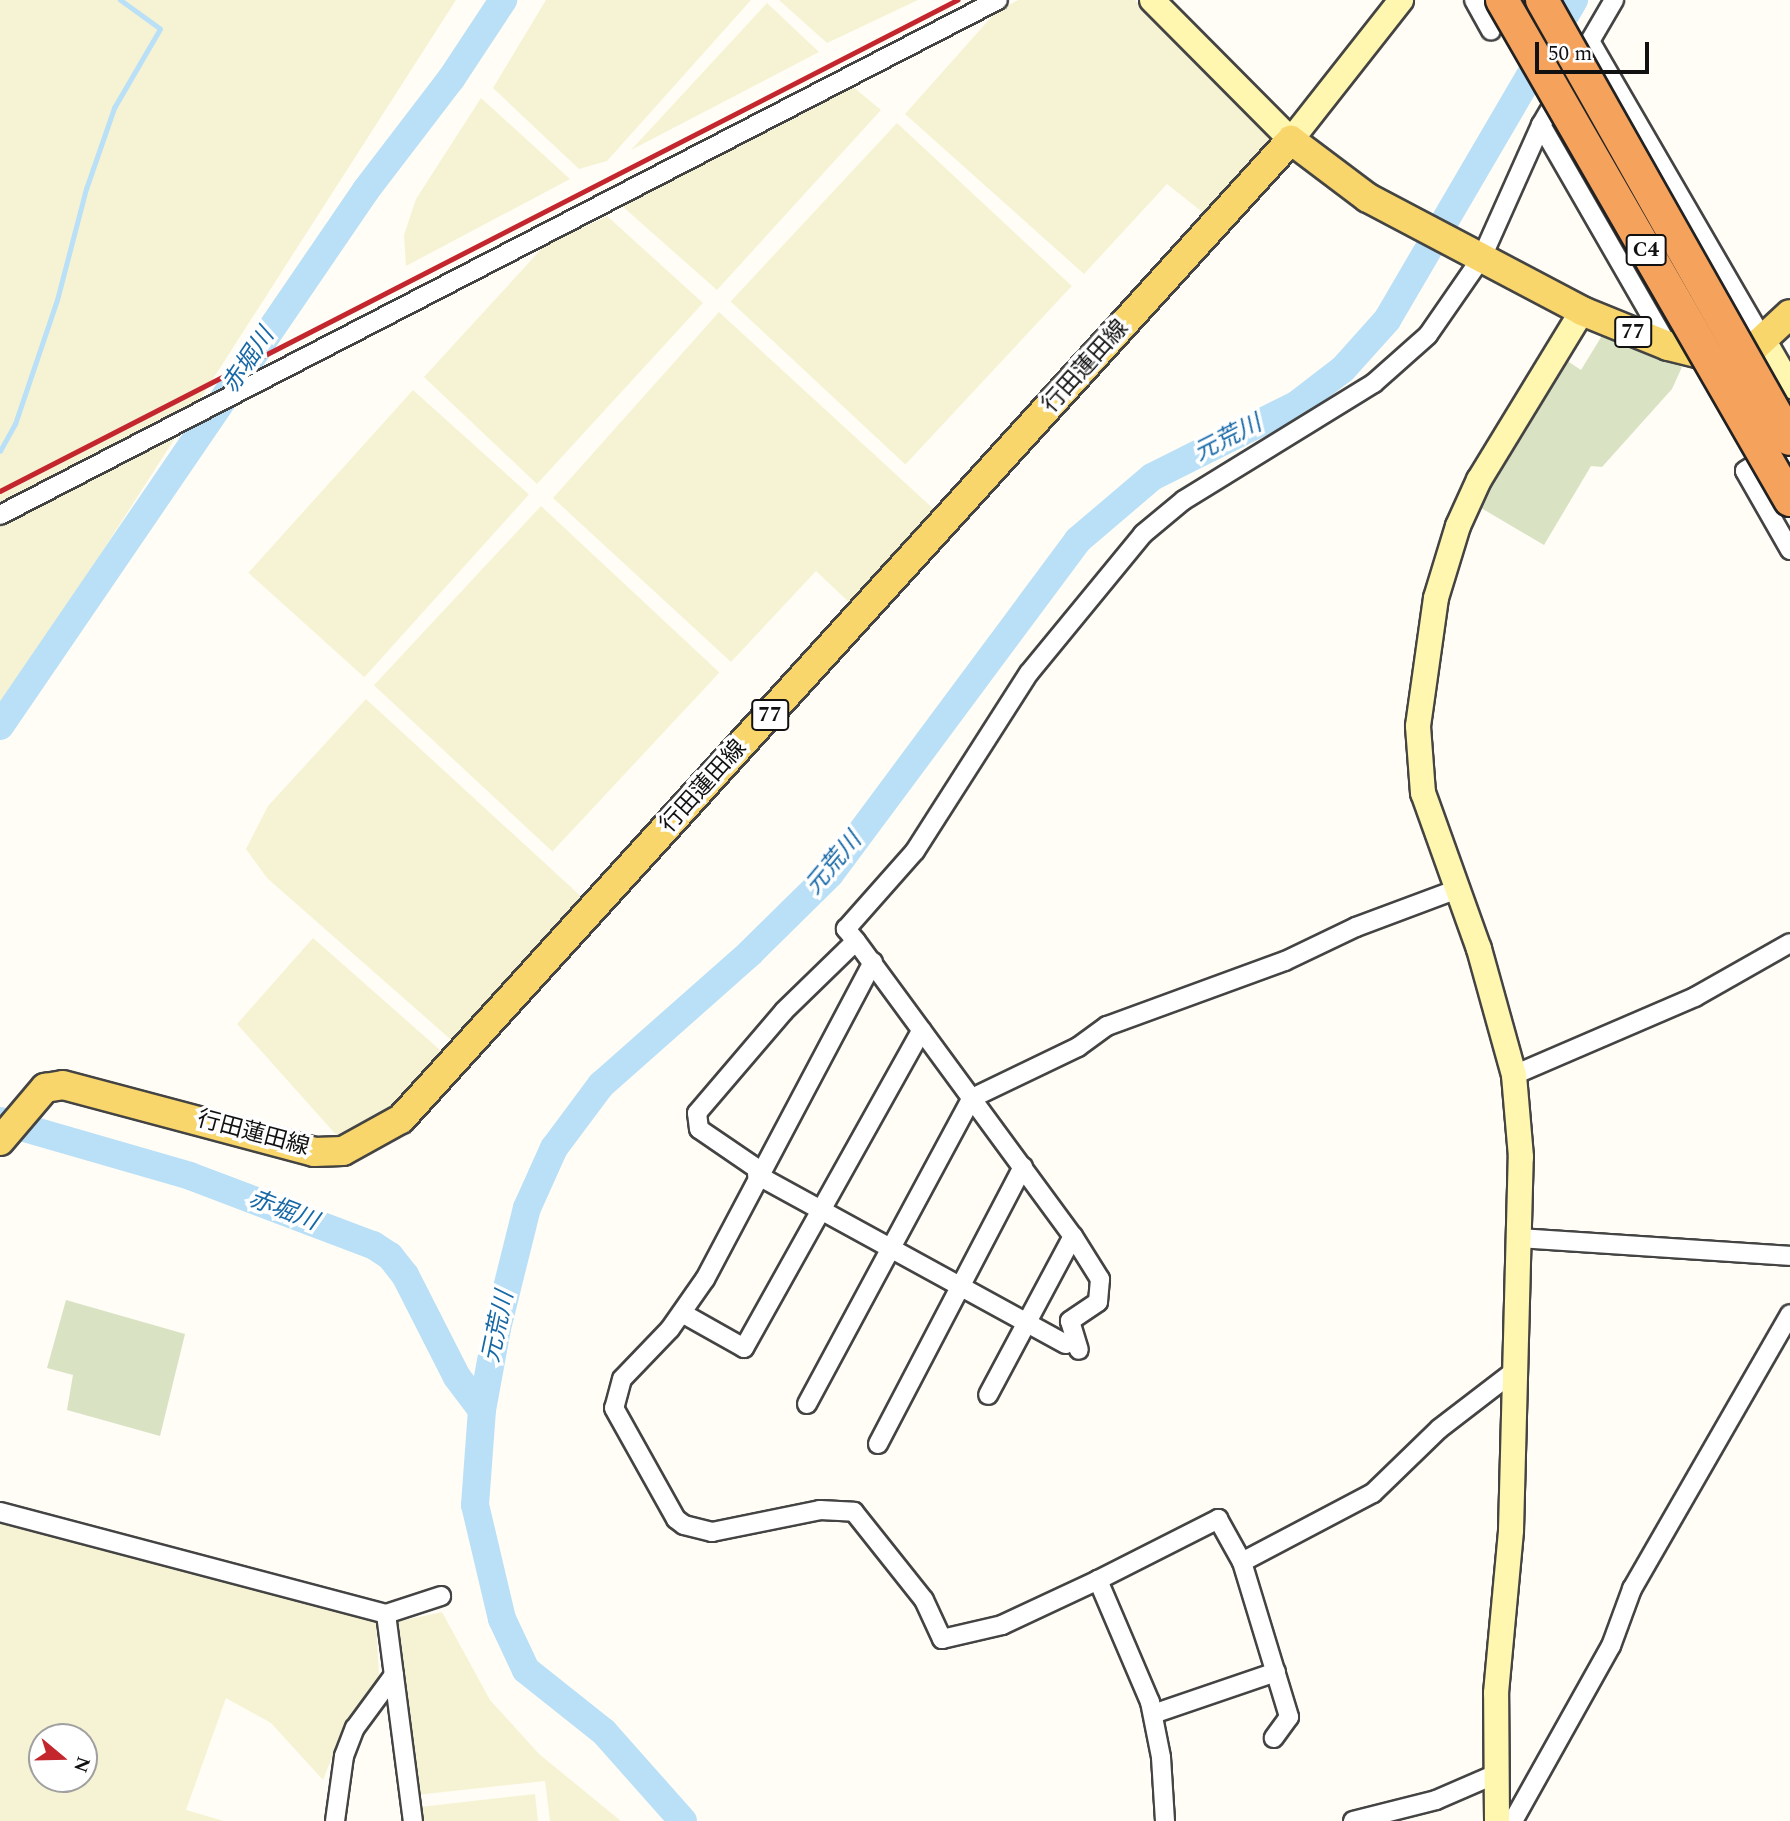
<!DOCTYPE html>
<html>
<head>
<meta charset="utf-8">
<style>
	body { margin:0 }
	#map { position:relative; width:1790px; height:1821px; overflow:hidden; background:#fffdf5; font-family:Spectral,"Noto Sans JP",serif }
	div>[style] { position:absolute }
	.farmland>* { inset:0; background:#f6f3d4; transform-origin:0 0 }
	.cemetery>* { inset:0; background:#d9e3c4 }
	.stream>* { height:4.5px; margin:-2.25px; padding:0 2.25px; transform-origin:2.25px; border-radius:2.25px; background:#b9e0f7 }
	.river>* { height:28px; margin:-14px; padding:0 14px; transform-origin:14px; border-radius:14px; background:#b9e0f7 }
	.roads { filter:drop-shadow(2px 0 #444) drop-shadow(-2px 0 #444) drop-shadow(0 2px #444) drop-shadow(0 -2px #444) }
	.street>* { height:18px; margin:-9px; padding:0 9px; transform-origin:9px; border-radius:9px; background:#fff }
	.secondary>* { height:24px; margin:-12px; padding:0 12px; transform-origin:12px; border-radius:12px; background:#fff6b0 }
	.primary>* { height:28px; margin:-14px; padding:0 14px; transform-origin:14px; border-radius:14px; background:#f9d66b }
	.rail>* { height:4.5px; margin:-2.25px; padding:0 2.25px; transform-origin:2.25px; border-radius:2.25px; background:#c4262e }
	.bridges { filter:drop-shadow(2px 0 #222) drop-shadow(-2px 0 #222) drop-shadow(0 2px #222) drop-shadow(0 -2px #222) }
	.highway-bridge>* { height:32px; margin:-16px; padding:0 16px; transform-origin:16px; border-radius:16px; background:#f5a25d }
	span { translate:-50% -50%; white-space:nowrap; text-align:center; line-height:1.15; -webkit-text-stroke:7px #fff; paint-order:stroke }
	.shield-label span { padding:2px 5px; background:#fff; border:2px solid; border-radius:5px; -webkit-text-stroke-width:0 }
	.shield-label { font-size:21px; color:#111; font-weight:700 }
	.street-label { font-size:23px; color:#111 }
	.water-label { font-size:24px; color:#1768a6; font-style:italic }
	.north { position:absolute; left:28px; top:1723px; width:70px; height:70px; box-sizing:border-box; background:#fff; border:2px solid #a0a0a0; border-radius:50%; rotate:109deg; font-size:19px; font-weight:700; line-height:28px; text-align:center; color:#111 }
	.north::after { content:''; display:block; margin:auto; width:24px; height:32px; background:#c4262e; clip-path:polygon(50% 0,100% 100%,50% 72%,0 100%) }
	.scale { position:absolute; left:1535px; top:42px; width:114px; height:32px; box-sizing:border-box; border:4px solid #111; border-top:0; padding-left:9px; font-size:21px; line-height:24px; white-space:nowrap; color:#111; -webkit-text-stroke:5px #fff; paint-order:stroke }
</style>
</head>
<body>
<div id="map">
	<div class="farmland">
		<i style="clip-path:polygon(0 0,456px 0,0 711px)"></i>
		<i style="clip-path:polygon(546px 0,751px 0,607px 161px,579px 169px,493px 88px)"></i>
		<i style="clip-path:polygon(779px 0,918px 0,827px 43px)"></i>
		<i style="clip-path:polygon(1018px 0,1135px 0,1270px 139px,1206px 215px,1167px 184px,1084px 274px,905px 114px,995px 13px)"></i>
		<i style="clip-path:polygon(767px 3px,819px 52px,631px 150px)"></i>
		<i style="clip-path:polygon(852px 86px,881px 110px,717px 290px,622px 206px)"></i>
		<i style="clip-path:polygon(481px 98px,570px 179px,406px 266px,404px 235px,416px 199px)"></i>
		<i style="left:897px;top:123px;width:239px;height:244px;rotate:43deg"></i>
		<i style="clip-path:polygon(607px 216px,703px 303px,537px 484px,424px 377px,545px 245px)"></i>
		<i style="clip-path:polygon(719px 312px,938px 513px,853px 606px,816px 571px,731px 662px,553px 498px)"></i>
		<i style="left:413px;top:390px;width:156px;height:246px;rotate:42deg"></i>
		<i style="left:541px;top:506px;width:244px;height:245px;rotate:43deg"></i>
		<i style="clip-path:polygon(366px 699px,585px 900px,457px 1045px,267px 878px,246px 849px,268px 806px)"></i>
		<i style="clip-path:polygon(313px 938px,448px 1057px,388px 1117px,339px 1138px,237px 1024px)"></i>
		<i style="clip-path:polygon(evenodd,0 1522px,376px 1622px,379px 1677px,344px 1727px,323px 1780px,271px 1723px,226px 1698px,186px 1810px,224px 1821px,0 1821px,0 1522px,42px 1737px,84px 1737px,84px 1779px,42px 1779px,42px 1737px)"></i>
		<i style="clip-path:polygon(442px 1612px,490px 1700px,539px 1754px,621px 1821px,550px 1821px,545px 1781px,416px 1795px,396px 1622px)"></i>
		<i style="clip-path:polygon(535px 1794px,538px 1821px,422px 1821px,420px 1807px)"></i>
	</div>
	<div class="cemetery">
		<i style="clip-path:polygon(1603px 334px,1682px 367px,1672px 389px,1602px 467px,1591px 466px,1544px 545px,1476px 505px,1566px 360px,1581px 370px)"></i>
		<i style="clip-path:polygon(66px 1300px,185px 1334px,160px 1436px,67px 1410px,73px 1375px,47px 1368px)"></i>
	</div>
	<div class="stream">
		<i style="left:0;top:451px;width:31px;rotate:-61deg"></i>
		<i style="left:15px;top:424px;width:131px;rotate:-71.3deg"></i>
		<i style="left:57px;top:300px;width:115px;rotate:-75.4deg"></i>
		<i style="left:86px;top:189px;width:86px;rotate:-70.9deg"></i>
		<i style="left:114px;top:108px;width:91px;rotate:-59.8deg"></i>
		<i style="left:160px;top:29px;width:49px;rotate:-144.1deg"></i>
	</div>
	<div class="river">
		<i style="left:0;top:726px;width:649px;rotate:-55.67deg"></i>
		<i style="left:366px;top:190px;width:140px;rotate:-52.6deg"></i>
		<i style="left:451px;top:79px;width:95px;rotate:-56.6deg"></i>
		<i style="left:0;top:1121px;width:198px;rotate:16.1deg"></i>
		<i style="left:190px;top:1176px;width:196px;rotate:20.7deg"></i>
		<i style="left:373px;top:1245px;width:20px;rotate:33deg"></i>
		<i style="left:390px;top:1256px;width:24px;rotate:52deg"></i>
		<i style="left:405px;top:1275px;width:114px;rotate:63deg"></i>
		<i style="left:457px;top:1377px;width:41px;rotate:52.9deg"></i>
		<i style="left:683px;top:1821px;width:119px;rotate:-131.6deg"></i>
		<i style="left:604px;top:1732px;width:100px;rotate:-141.5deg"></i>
		<i style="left:526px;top:1670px;width:56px;rotate:-115.2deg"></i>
		<i style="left:502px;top:1619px;width:117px;rotate:-103.3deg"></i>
		<i style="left:475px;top:1505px;width:95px;rotate:-85.8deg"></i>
		<i style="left:482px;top:1410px;width:83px;rotate:-79.6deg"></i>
		<i style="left:497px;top:1328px;width:124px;rotate:-76deg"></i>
		<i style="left:527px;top:1208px;width:66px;rotate:-65.8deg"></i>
		<i style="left:554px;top:1148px;width:79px;rotate:-53.3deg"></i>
		<i style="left:601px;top:1085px;width:199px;rotate:-41.5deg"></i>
		<i style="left:750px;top:953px;width:112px;rotate:-44.6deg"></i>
		<i style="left:830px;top:874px;width:416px;rotate:-53.4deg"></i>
		<i style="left:1078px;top:540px;width:97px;rotate:-40.4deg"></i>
		<i style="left:1152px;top:477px;width:161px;rotate:-26.6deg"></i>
		<i style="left:1296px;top:405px;width:59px;rotate:-37.5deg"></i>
		<i style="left:1343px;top:369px;width:66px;rotate:-48.1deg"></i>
		<i style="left:1387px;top:320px;width:371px;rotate:-59.7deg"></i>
	</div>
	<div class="roads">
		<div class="street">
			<i style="left:1474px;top:0;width:35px;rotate:61deg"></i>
			<i style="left:1590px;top:41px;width:347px;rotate:59.9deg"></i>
			<i style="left:1541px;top:125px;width:255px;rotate:60.1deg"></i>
			<i style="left:1771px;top:454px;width:31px;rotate:147deg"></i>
			<i style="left:1745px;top:471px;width:91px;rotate:60.3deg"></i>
			<i style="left:0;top:515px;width:1123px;rotate:-27.3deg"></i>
			<i style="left:856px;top:941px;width:16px;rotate:-130deg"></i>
			<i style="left:846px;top:929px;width:104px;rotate:-48.5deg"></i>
			<i style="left:915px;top:851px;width:211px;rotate:-57.4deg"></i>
			<i style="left:1029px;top:673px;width:180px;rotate:-50.6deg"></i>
			<i style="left:1143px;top:534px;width:53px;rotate:-39.7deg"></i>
			<i style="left:1184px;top:500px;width:223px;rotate:-31.6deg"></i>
			<i style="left:1374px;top:383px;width:72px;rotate:-41.6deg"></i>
			<i style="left:1428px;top:335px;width:95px;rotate:-55.3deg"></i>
			<i style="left:1482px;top:257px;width:145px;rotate:-65.9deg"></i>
			<i style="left:1541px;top:125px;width:145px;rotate:-59.7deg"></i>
			<i style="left:873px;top:962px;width:359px;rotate:117.9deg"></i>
			<i style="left:705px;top:1279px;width:61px;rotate:125deg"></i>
			<i style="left:670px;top:1329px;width:69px;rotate:133.8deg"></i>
			<i style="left:622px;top:1379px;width:30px;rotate:105deg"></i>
			<i style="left:614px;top:1408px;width:127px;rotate:60.8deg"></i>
			<i style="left:676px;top:1519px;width:10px;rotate:37deg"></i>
			<i style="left:684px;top:1525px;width:29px;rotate:14deg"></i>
			<i style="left:712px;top:1532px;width:110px;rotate:-11.5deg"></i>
			<i style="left:820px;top:1510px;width:34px;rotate:3deg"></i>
			<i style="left:854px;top:1512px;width:112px;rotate:51.5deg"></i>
			<i style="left:924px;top:1600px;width:43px;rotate:65.2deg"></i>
			<i style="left:942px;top:1639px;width:62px;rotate:-13.1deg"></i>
			<i style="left:1002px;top:1625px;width:106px;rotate:-25.1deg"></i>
			<i style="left:1514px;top:1075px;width:197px;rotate:-23.3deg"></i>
			<i style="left:1695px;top:997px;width:109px;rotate:-29.6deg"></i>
			<i style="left:762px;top:1172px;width:76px;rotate:-145.7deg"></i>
			<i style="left:699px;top:1129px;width:16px;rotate:-97deg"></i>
			<i style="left:697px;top:1113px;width:134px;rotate:-49.5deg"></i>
			<i style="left:784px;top:1011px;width:100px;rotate:-44.2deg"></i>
			<i style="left:856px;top:941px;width:366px;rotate:53.7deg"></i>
			<i style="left:1073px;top:1236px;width:180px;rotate:118.1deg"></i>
			<i style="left:757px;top:1175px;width:352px;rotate:28.7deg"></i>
			<i style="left:1073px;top:1236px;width:51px;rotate:57.9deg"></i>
			<i style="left:1100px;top:1279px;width:23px;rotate:95deg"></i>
			<i style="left:1098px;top:1302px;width:34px;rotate:146deg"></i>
			<i style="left:1070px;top:1321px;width:30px;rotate:73deg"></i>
			<i style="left:1520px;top:1238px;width:271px;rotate:3.8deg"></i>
			<i style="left:682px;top:1313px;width:71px;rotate:29.4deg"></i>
			<i style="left:744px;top:1348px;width:364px;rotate:-60.8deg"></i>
			<i style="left:807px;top:1404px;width:348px;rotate:-61.7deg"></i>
			<i style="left:972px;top:1098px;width:118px;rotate:-25.7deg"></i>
			<i style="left:1078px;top:1047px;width:36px;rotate:-36deg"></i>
			<i style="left:1107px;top:1026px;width:189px;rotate:-20.1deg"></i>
			<i style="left:1285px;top:961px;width:79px;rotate:-25.6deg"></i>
			<i style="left:1356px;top:927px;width:106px;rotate:-20.5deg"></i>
			<i style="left:878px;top:1444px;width:313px;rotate:-62.4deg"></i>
			<i style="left:0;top:1512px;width:399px;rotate:14.8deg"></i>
			<i style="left:386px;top:1614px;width:58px;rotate:-18.1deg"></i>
			<i style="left:1242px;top:1562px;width:162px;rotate:73.1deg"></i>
			<i style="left:1289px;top:1717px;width:26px;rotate:126deg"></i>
			<i style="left:386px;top:1614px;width:209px;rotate:82.6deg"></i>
			<i style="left:1153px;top:1714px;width:130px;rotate:-18.9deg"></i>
			<i style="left:335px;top:1821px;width:66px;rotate:-82.1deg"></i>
			<i style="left:344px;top:1756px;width:30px;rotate:-69deg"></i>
			<i style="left:355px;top:1728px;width:66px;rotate:-53.7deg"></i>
			<i style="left:1165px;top:1821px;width:64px;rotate:-93.6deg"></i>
			<i style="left:1161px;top:1757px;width:56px;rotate:-101.3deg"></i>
			<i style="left:1150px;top:1702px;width:133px;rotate:-113.1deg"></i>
			<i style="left:1098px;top:1580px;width:135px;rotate:-26.9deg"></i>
			<i style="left:1218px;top:1519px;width:49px;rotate:60.8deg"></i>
			<i style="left:1242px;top:1562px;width:148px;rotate:-27.8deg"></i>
			<i style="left:1373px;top:1493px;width:92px;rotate:-44.1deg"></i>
			<i style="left:1439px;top:1429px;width:93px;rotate:-37.6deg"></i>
			<i style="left:1353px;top:1821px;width:86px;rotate:-14.2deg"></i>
			<i style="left:1436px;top:1800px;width:68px;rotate:-23.5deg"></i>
			<i style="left:1513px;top:1821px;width:201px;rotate:-60.8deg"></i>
			<i style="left:1611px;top:1646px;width:61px;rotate:-69.8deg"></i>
			<i style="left:1632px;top:1589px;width:317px;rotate:-60.1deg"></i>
		</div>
		<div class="secondary">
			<i style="left:1152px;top:0;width:197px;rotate:45.2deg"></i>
			<i style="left:1291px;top:140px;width:178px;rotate:-51.8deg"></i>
			<i style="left:1764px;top:341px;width:52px;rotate:60deg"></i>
			<i style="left:1497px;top:1821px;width:128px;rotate:-90.4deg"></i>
			<i style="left:1496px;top:1693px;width:164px;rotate:-84.7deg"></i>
			<i style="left:1511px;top:1530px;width:373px;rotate:-88.5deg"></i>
			<i style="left:1521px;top:1157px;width:82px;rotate:-94.9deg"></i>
			<i style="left:1514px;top:1075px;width:131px;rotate:-105.5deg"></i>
			<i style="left:1479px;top:949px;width:166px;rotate:-109.7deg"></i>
			<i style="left:1423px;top:793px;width:67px;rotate:-94.3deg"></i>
			<i style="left:1418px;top:726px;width:129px;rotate:-82deg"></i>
			<i style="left:1436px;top:598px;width:75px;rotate:-73deg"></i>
			<i style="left:1458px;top:526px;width:51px;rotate:-65.5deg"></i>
			<i style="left:1479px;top:480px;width:198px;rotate:-58.6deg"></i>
		</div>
		<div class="primary">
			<i style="left:0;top:1141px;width:70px;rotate:-49.7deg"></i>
			<i style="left:45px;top:1088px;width:18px;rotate:-9deg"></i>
			<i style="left:63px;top:1085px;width:260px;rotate:14.9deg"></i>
			<i style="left:314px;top:1152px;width:29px;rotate:-2deg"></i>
			<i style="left:343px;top:1151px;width:66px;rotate:-28.9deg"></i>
			<i style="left:401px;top:1119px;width:1323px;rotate:-47.73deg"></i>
			<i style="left:1291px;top:140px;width:96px;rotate:37deg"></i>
			<i style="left:1368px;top:198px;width:242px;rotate:27.8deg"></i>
			<i style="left:1582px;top:311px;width:93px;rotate:22.1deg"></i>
			<i style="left:1668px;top:346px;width:58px;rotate:14deg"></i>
			<i style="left:1724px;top:360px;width:25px;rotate:-16deg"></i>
			<i style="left:1748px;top:353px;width:57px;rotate:-42.9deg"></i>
		</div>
	</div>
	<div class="rail">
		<i style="left:0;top:491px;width:1076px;rotate:-27.16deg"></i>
	</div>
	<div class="bridges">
		<div class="highway-bridge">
			<i style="left:1502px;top:0;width:577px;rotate:60.06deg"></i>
			<i style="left:1542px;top:0;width:504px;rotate:60.54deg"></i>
		</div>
	</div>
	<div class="shield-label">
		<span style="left:1646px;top:250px">C4</span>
		<span style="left:1633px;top:332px">77</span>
		<span style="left:770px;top:715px">77</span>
	</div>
	<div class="street-label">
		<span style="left:1086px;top:367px;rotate:-48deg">行田蓮田線</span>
		<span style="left:704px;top:787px;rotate:-48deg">行田蓮田線</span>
		<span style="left:253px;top:1134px;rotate:15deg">行田蓮田線</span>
	</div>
	<div class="water-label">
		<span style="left:249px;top:361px;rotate:-56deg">赤堀川</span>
		<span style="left:1228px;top:439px;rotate:-27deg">元荒川</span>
		<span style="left:834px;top:864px;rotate:-50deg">元荒川</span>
		<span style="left:283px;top:1211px;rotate:21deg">赤堀川</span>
		<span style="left:499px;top:1327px;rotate:-78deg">元荒川</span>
	</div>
	<div class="north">N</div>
	<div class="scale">50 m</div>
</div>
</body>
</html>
